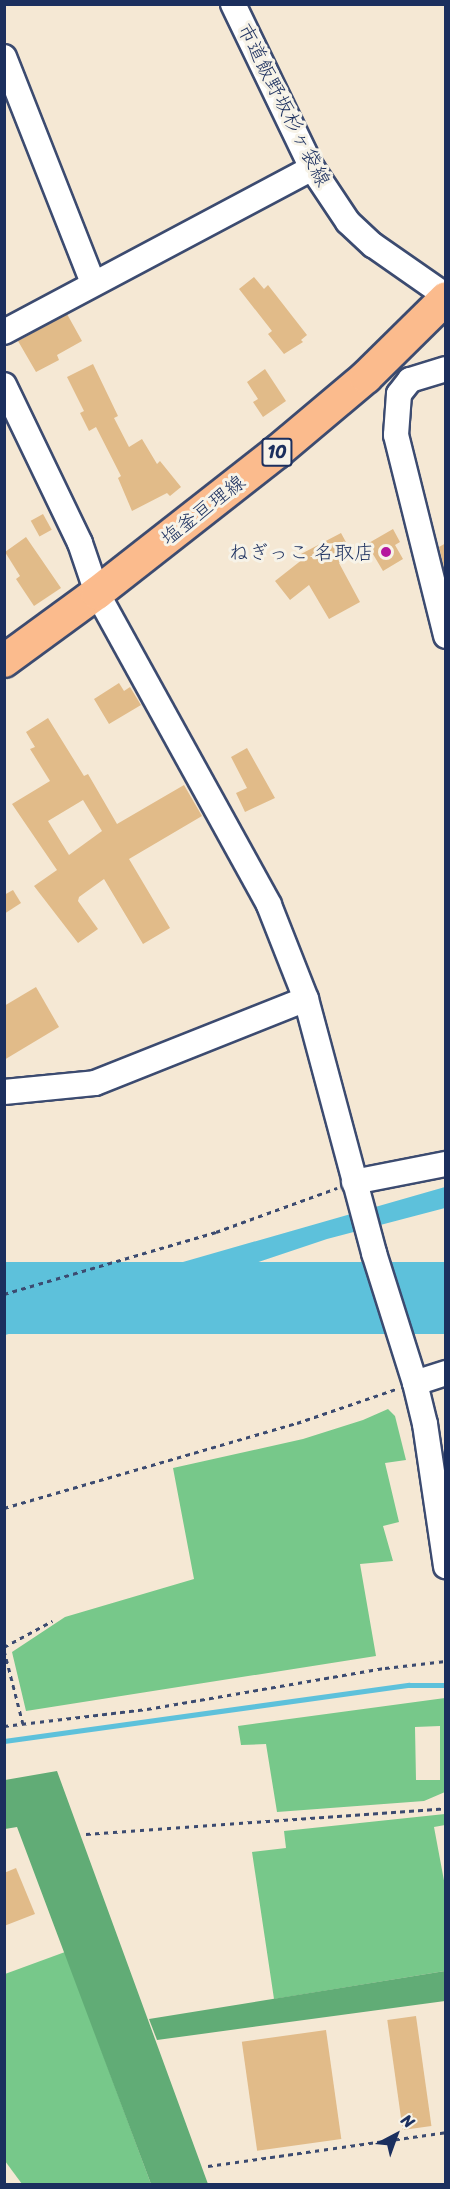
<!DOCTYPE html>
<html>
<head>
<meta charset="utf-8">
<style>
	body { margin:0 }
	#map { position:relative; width:450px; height:2189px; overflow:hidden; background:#f5e8d4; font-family:Sriracha,"Klee One",sans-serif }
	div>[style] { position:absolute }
	.green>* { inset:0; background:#77c88a }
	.forest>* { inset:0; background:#61ac76 }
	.water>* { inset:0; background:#5dc1db; transform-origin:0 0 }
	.stream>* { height:5px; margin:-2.5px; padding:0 2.5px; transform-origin:2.5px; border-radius:2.5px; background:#5dc1db }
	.building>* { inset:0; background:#e1bb89; transform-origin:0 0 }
	.path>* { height:3px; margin-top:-1.5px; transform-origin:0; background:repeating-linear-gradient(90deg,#3c4b70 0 4.5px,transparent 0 9px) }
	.roads { filter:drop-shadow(2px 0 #3c4b70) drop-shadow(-2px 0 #3c4b70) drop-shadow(0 2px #3c4b70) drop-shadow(0 -2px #3c4b70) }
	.minor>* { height:24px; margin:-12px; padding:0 12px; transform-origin:12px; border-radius:12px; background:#fff }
	.major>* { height:32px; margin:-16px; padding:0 16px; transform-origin:16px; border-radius:16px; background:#fbbb8d }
	.dots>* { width:16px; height:16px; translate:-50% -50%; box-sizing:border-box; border:3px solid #f7f3e8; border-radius:50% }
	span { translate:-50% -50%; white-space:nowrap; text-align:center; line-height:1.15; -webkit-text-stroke:6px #f7f3e8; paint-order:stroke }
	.shield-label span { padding:2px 4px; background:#f7f3e8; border:2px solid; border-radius:4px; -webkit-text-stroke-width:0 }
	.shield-label { font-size:18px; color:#1b2f5e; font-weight:700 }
	.street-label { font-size:20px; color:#1b2f5e }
	.poi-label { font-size:20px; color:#1b2f5e }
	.right { translate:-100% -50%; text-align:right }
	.frame { position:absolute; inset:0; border:6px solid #1b2f5e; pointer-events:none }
	.north { position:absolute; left:366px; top:2105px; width:60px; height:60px; -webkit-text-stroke:4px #f7f3e8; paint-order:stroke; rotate:41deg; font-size:16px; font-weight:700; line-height:24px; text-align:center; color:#1b2f5e }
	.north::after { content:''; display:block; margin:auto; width:21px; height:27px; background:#1b2f5e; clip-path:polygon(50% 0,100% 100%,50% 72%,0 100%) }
</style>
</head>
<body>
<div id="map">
	<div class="green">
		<i style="clip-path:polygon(388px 1409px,395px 1416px,406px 1460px,385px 1463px,399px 1522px,383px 1526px,393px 1561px,360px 1564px,376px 1656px,26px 1711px,12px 1652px,65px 1617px,194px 1579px,173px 1468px,303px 1439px,363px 1420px)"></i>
		<i style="clip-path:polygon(evenodd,445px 1698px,445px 1792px,424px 1801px,277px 1812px,266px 1744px,241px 1745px,238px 1726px,445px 1698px,440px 1726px,440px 1780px,416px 1780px,415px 1727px,440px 1726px)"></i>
		<i style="clip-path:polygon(445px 1814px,445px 1825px,434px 1827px,445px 1886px,445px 1971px,274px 1999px,252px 1852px,286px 1848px,284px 1831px)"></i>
		<i style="clip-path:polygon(65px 1952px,151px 2184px,22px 2184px,5px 2161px,5px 1974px)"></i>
	</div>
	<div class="forest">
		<i style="clip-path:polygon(57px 1771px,208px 2184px,151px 2184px,17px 1827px,5px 1829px,5px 1780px)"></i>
		<i style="clip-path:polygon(445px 1971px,445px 2001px,157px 2040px,149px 2019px)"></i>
	</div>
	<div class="water">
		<i style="clip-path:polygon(445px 1187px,445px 1208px,327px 1239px,232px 1271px,5px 1335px,5px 1313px)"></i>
		<i style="left:445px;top:1262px;width:72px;height:458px;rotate:90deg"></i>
	</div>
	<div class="stream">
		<i style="left:4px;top:1741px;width:409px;rotate:-7.9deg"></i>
		<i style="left:409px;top:1685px;width:37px"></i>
	</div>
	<div class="building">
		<i style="clip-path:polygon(254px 277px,264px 289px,268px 285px,307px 335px,301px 340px,303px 342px,284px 354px,268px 334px,272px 331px,239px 289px)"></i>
		<i style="clip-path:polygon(67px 314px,82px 341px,57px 355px,59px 360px,36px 372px,18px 341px)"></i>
		<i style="clip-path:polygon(93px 364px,118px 416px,114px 418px,129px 447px,142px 439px,157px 464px,160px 461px,181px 487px,170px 496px,167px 493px,132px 511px,118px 478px,121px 476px,96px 427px,89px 431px,80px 413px,84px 411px,67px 377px)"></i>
		<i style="clip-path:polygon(265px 369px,286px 401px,263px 417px,253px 402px,258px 399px,247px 382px)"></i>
		<i style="left:43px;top:514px;width:18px;height:14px;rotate:61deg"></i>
		<i style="clip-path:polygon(393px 529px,400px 542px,395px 545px,403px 559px,383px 571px,367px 544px)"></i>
		<i style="clip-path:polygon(341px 533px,353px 555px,339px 563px,360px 602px,329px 619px,309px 585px,290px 600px,275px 581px,303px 559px,301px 554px)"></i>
		<i style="clip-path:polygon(26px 537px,61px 588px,34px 606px,16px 579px,20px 576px,5px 552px)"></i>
		<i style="clip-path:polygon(446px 543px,446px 575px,439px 547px)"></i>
		<i style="clip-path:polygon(119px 683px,124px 691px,130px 687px,141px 705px,109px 724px,94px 699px)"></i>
		<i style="clip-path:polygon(evenodd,48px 718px,84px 776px,88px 774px,117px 824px,184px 785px,202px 816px,129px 859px,170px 928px,143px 944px,104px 879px,79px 897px,78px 901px,98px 929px,78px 943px,34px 886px,57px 870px,12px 804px,50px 781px,30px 749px,35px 747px,26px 732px,48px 718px,83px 800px,102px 831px,69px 855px,48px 821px,83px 800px)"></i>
		<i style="clip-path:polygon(247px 748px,275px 798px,245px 812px,236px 793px,247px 788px,231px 757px)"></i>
		<i style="clip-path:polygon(13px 890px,21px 903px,4px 914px,4px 895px)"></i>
		<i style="clip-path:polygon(36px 987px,59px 1027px,4px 1060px,4px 1006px)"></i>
		<i style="clip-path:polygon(16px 1868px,35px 1914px,4px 1926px,4px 1873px)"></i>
		<i style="left:416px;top:2016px;width:111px;height:29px;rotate:82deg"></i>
		<i style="left:326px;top:2030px;width:110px;height:85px;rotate:82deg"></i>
	</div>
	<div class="path">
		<i style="left:4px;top:1294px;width:221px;rotate:-16.3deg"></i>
		<i style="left:216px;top:1232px;width:129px;rotate:-20deg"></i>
		<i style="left:4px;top:1508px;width:305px;rotate:-16.2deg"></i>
		<i style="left:297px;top:1423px;width:105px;rotate:-19deg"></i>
		<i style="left:4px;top:1647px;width:55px;rotate:-28.4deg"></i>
		<i style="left:4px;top:1650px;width:76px;rotate:75.6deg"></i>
		<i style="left:4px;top:1726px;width:144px;rotate:-6.8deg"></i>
		<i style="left:147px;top:1709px;width:242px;rotate:-9.8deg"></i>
		<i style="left:385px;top:1668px;width:61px;rotate:-6.5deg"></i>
		<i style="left:86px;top:1834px;width:361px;rotate:-4.1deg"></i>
		<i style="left:208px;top:2166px;width:240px;rotate:-8.1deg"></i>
	</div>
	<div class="roads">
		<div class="minor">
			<i style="left:233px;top:4px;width:182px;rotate:64.3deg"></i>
			<i style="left:312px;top:168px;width:65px;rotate:56.3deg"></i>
			<i style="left:348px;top:222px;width:34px;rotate:43deg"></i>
			<i style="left:373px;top:245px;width:89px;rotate:34.9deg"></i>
			<i style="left:4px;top:57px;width:243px;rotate:68.5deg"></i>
			<i style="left:4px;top:332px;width:349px;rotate:-28deg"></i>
			<i style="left:446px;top:369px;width:38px;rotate:163deg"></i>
			<i style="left:410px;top:380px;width:18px;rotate:128deg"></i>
			<i style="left:399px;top:394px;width:41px;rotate:94.2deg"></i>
			<i style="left:396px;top:435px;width:207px;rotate:76deg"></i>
			<i style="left:4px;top:385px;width:175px;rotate:64.3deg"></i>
			<i style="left:80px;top:543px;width:53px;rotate:71.2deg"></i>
			<i style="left:97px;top:593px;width:356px;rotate:61.1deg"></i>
			<i style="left:269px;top:905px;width:101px;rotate:68.5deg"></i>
			<i style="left:306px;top:999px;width:263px;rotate:75deg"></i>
			<i style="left:374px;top:1253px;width:136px;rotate:72.5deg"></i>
			<i style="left:415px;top:1383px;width:42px;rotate:76.3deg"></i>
			<i style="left:425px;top:1424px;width:144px;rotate:81.6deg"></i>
			<i style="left:4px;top:1092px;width:91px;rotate:-5.6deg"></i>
			<i style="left:95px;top:1083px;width:227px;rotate:-21.7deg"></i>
			<i style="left:354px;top:1182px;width:94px;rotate:-11.1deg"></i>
			<i style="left:415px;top:1383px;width:33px;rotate:-18deg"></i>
		</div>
		<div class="major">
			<i style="left:4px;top:661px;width:115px;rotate:-36.2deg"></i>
			<i style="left:97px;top:593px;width:229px;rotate:-38.1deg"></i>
			<i style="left:277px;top:452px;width:116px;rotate:-40.1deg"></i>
			<i style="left:366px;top:377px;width:112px;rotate:-44.6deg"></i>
		</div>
	</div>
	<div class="dots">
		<i style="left:386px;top:552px;background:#b5179e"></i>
	</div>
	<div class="shield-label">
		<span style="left:277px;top:452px">10</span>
	</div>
	<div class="street-label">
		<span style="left:284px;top:105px;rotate:63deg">市道飯野坂杉ヶ袋線</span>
		<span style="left:203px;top:510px;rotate:-38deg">塩釜亘理線</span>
	</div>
	<div class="poi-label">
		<span class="right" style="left:374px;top:552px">ねぎっこ 名取店</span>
	</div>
	<div class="frame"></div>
	<div class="north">N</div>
</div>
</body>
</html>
